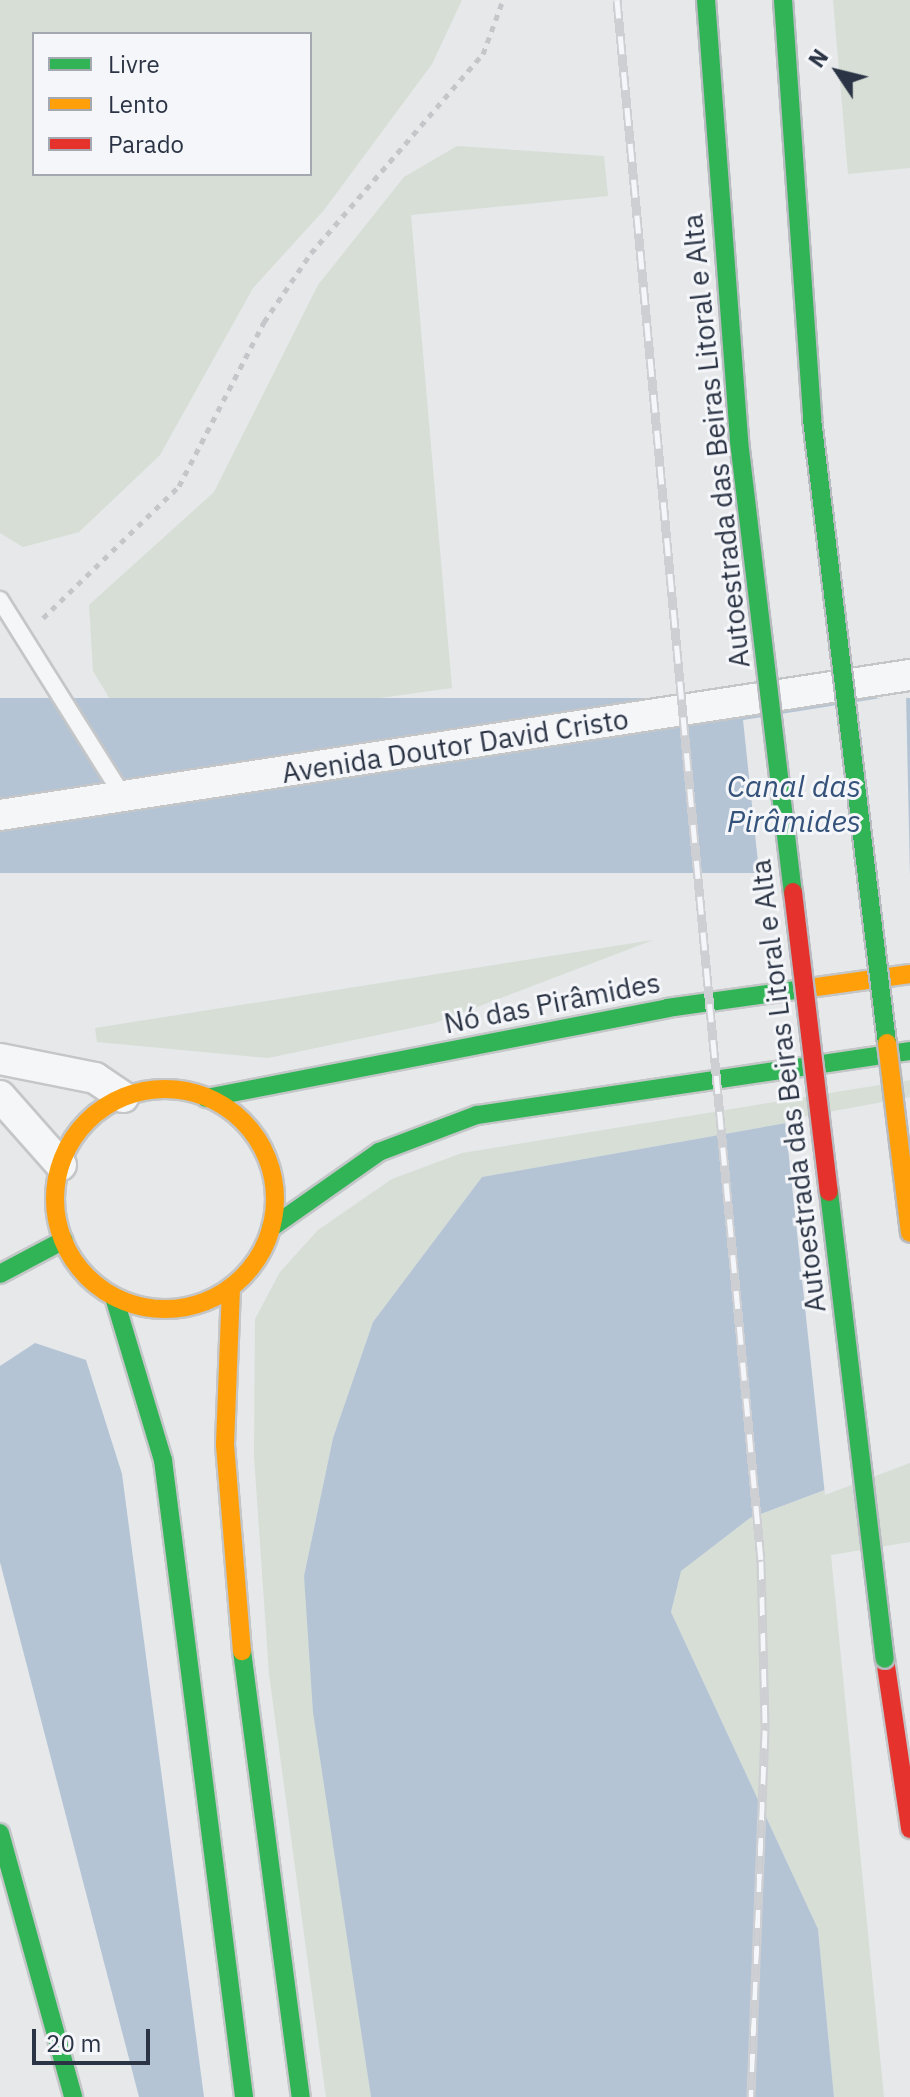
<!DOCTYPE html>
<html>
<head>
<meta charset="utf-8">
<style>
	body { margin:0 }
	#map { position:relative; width:910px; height:2097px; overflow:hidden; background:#e6e8ea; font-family:"IBM Plex Sans",sans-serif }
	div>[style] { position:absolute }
	.green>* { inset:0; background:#d6ded6 }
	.water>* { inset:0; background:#b4c4d5; transform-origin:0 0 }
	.pier>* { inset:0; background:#e6e8ea }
	.path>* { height:5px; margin-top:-2.5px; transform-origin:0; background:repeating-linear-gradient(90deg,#c5c6ca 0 6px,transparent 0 12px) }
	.roads { filter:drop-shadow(2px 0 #c4c6c8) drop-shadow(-2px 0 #c4c6c8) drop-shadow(0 2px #c4c6c8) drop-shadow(0 -2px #c4c6c8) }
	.lane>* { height:16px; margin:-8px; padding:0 8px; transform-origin:8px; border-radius:8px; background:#f5f6f7 }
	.street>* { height:30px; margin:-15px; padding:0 15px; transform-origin:15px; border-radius:15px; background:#f5f6f7 }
	.fast>* { height:18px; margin:-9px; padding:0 9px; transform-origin:9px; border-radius:9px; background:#30b455 }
	.slow>* { height:18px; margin:-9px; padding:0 9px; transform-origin:9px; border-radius:9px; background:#ff9f0a }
	.slow>.ring { margin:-9px; padding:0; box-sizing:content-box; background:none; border:18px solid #ff9f0a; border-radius:50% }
	.jam>* { height:18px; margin:-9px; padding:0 9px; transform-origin:9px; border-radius:9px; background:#e5322d }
	.rail>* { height:9px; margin-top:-4.5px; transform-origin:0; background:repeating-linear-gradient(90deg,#f4f6f9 0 18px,#cecfd2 0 36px); box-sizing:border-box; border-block:2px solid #cecfd2 }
	.bridges { filter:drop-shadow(2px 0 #b8bbbf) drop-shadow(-2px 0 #b8bbbf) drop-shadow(0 2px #b8bbbf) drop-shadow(0 -2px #b8bbbf) }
	.fast-bridge>* { height:18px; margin:-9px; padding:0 9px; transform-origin:9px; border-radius:9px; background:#30b455 }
	.slow-bridge>* { height:18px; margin:-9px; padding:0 9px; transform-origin:9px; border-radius:9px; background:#ff9f0a }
	.jam-bridge>* { height:18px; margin:-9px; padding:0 9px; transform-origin:9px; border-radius:9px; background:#e5322d }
	span { translate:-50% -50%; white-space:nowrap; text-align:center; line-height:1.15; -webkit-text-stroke:6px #f4f6f9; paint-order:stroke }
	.street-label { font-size:28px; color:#2b3445 }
	.water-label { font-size:30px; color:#34527a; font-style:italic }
	.legend { position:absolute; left:32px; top:32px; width:280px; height:144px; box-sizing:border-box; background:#f4f6f9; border:2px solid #a4a8b1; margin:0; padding:10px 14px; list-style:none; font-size:24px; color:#2b3445 }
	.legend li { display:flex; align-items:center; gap:16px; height:40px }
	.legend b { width:40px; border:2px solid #a4a8b1 }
	.north { position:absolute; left:798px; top:32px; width:80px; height:80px; -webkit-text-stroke:6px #f4f6f9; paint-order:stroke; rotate:305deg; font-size:22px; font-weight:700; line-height:32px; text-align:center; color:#2b3445 }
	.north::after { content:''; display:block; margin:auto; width:28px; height:36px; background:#2b3445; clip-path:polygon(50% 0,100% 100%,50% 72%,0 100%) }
	.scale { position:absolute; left:32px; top:2029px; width:118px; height:36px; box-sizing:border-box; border:4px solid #2b3445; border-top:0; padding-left:10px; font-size:24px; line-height:28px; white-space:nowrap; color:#2b3445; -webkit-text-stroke:6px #f4f6f9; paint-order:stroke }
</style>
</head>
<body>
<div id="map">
	<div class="green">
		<i style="clip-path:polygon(evenodd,0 0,462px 0,432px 64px,324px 210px,253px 288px,160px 455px,79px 532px,23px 547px,0 533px,0 0,34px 34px,310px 34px,310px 174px,34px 174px,34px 34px)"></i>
		<i style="clip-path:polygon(833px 0,910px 0,910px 168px,848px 174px)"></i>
		<i style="clip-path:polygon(457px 146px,604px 156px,608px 196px,411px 215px,452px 688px,157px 729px,116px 709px,93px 671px,89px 605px,214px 492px,318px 285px,404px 177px)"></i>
		<i style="clip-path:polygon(653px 940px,435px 1023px,268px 1058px,97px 1042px,95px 1028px)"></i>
		<i style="clip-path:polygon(910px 1080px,910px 1101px,482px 1177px,373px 1322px,333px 1438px,304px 1576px,371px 2097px,326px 2097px,269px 1674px,254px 1456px,255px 1319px,280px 1272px,318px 1230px,392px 1179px,462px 1153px)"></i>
		<i style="clip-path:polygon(910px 1458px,910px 1542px,831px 1555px,884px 2097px,834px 2097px,818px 1929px,671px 1612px,680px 1571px,750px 1518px)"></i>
	</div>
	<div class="water">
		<i style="left:910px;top:698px;width:175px;height:921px;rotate:90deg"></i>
		<i style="clip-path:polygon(910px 1101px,910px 1458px,750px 1518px,681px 1571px,671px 1612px,818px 1929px,834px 2097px,371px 2097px,313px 1712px,304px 1576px,333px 1438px,373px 1322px,482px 1177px)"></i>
		<i style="clip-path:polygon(35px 1343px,86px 1360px,122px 1474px,204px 2097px,139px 2097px,0 1562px,0 1366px)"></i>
	</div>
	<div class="pier">
		<i style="clip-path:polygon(906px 694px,910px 877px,762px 900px,743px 720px)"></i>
		<i style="clip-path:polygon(910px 1097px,910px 1463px,825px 1495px,785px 1120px)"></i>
	</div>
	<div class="path">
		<i style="left:43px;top:618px;width:190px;rotate:-44.1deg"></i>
		<i style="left:179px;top:486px;width:185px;rotate:-62.6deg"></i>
		<i style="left:264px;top:322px;width:83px;rotate:-55.7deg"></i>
		<i style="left:311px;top:253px;width:263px;rotate:-49.2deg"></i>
		<i style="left:483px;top:54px;width:58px;rotate:-69.7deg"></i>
	</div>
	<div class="roads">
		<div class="lane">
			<i style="left:0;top:600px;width:234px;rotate:57.9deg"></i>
		</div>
		<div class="street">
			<i style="left:0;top:815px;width:921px;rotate:-8.75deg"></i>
			<i style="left:0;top:1059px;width:97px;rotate:11.3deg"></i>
			<i style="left:95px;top:1078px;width:34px;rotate:34deg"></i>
			<i style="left:0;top:1096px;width:92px;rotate:48.5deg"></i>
		</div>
		<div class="fast">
			<i style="left:206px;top:1098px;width:470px;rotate:-11deg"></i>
			<i style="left:667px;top:1008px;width:136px;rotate:-8deg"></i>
			<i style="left:271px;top:1228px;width:132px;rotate:-35.1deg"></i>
			<i style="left:379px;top:1152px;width:105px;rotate:-20.7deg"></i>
			<i style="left:477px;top:1115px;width:438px;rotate:-8.4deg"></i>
			<i style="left:0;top:1274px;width:72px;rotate:-28deg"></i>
			<i style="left:114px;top:1297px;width:170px;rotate:73.3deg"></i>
			<i style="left:163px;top:1460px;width:642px;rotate:82.75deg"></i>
			<i style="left:242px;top:1651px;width:450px;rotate:82.5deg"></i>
			<i style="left:0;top:1833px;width:274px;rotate:74.5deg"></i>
		</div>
		<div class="slow">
			<i style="left:802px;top:989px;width:109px;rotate:-7.9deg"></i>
			<i class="ring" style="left:55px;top:1089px;width:202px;height:202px"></i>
			<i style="left:231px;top:1288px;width:157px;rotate:92.2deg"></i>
			<i style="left:225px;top:1445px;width:207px;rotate:85.3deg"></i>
		</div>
		<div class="jam">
			<i style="left:885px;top:1659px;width:172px;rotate:81.6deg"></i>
		</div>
	</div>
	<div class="rail">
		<i style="left:617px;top:0;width:1568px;rotate:84.73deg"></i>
		<i style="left:761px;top:1561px;width:169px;rotate:88.6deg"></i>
		<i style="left:765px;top:1730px;width:367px;rotate:92.2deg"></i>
	</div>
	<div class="bridges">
		<div class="fast-bridge">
			<i style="left:706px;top:0;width:442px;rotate:85.7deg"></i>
			<i style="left:739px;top:441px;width:454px;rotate:83.2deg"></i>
			<i style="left:783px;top:0;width:420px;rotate:86deg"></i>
			<i style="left:812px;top:419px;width:628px;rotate:83.15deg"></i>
			<i style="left:829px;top:1192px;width:470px;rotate:83.2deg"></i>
		</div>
		<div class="slow-bridge">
			<i style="left:887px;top:1043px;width:191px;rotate:83.1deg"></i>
		</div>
		<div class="jam-bridge">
			<i style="left:793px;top:892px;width:302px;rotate:83.2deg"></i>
		</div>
	</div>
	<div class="street-label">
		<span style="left:716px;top:441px;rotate:-96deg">Autoestrada das Beiras Litoral e Alta</span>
		<span style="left:455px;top:746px;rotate:-9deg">Avenida Doutor David Cristo</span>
		<span style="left:552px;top:1003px;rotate:-11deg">Nó das Pirâmides</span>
		<span style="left:788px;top:1086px;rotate:-97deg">Autoestrada das Beiras Litoral e Alta</span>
	</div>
	<div class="water-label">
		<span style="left:794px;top:803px">Canal das<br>Pirâmides</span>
	</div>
	<ul class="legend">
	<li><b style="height:10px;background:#30b455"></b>Livre</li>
	<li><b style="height:10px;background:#ff9f0a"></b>Lento</li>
	<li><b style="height:10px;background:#e5322d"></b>Parado</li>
	</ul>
	<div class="north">N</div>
	<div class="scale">20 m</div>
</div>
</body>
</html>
